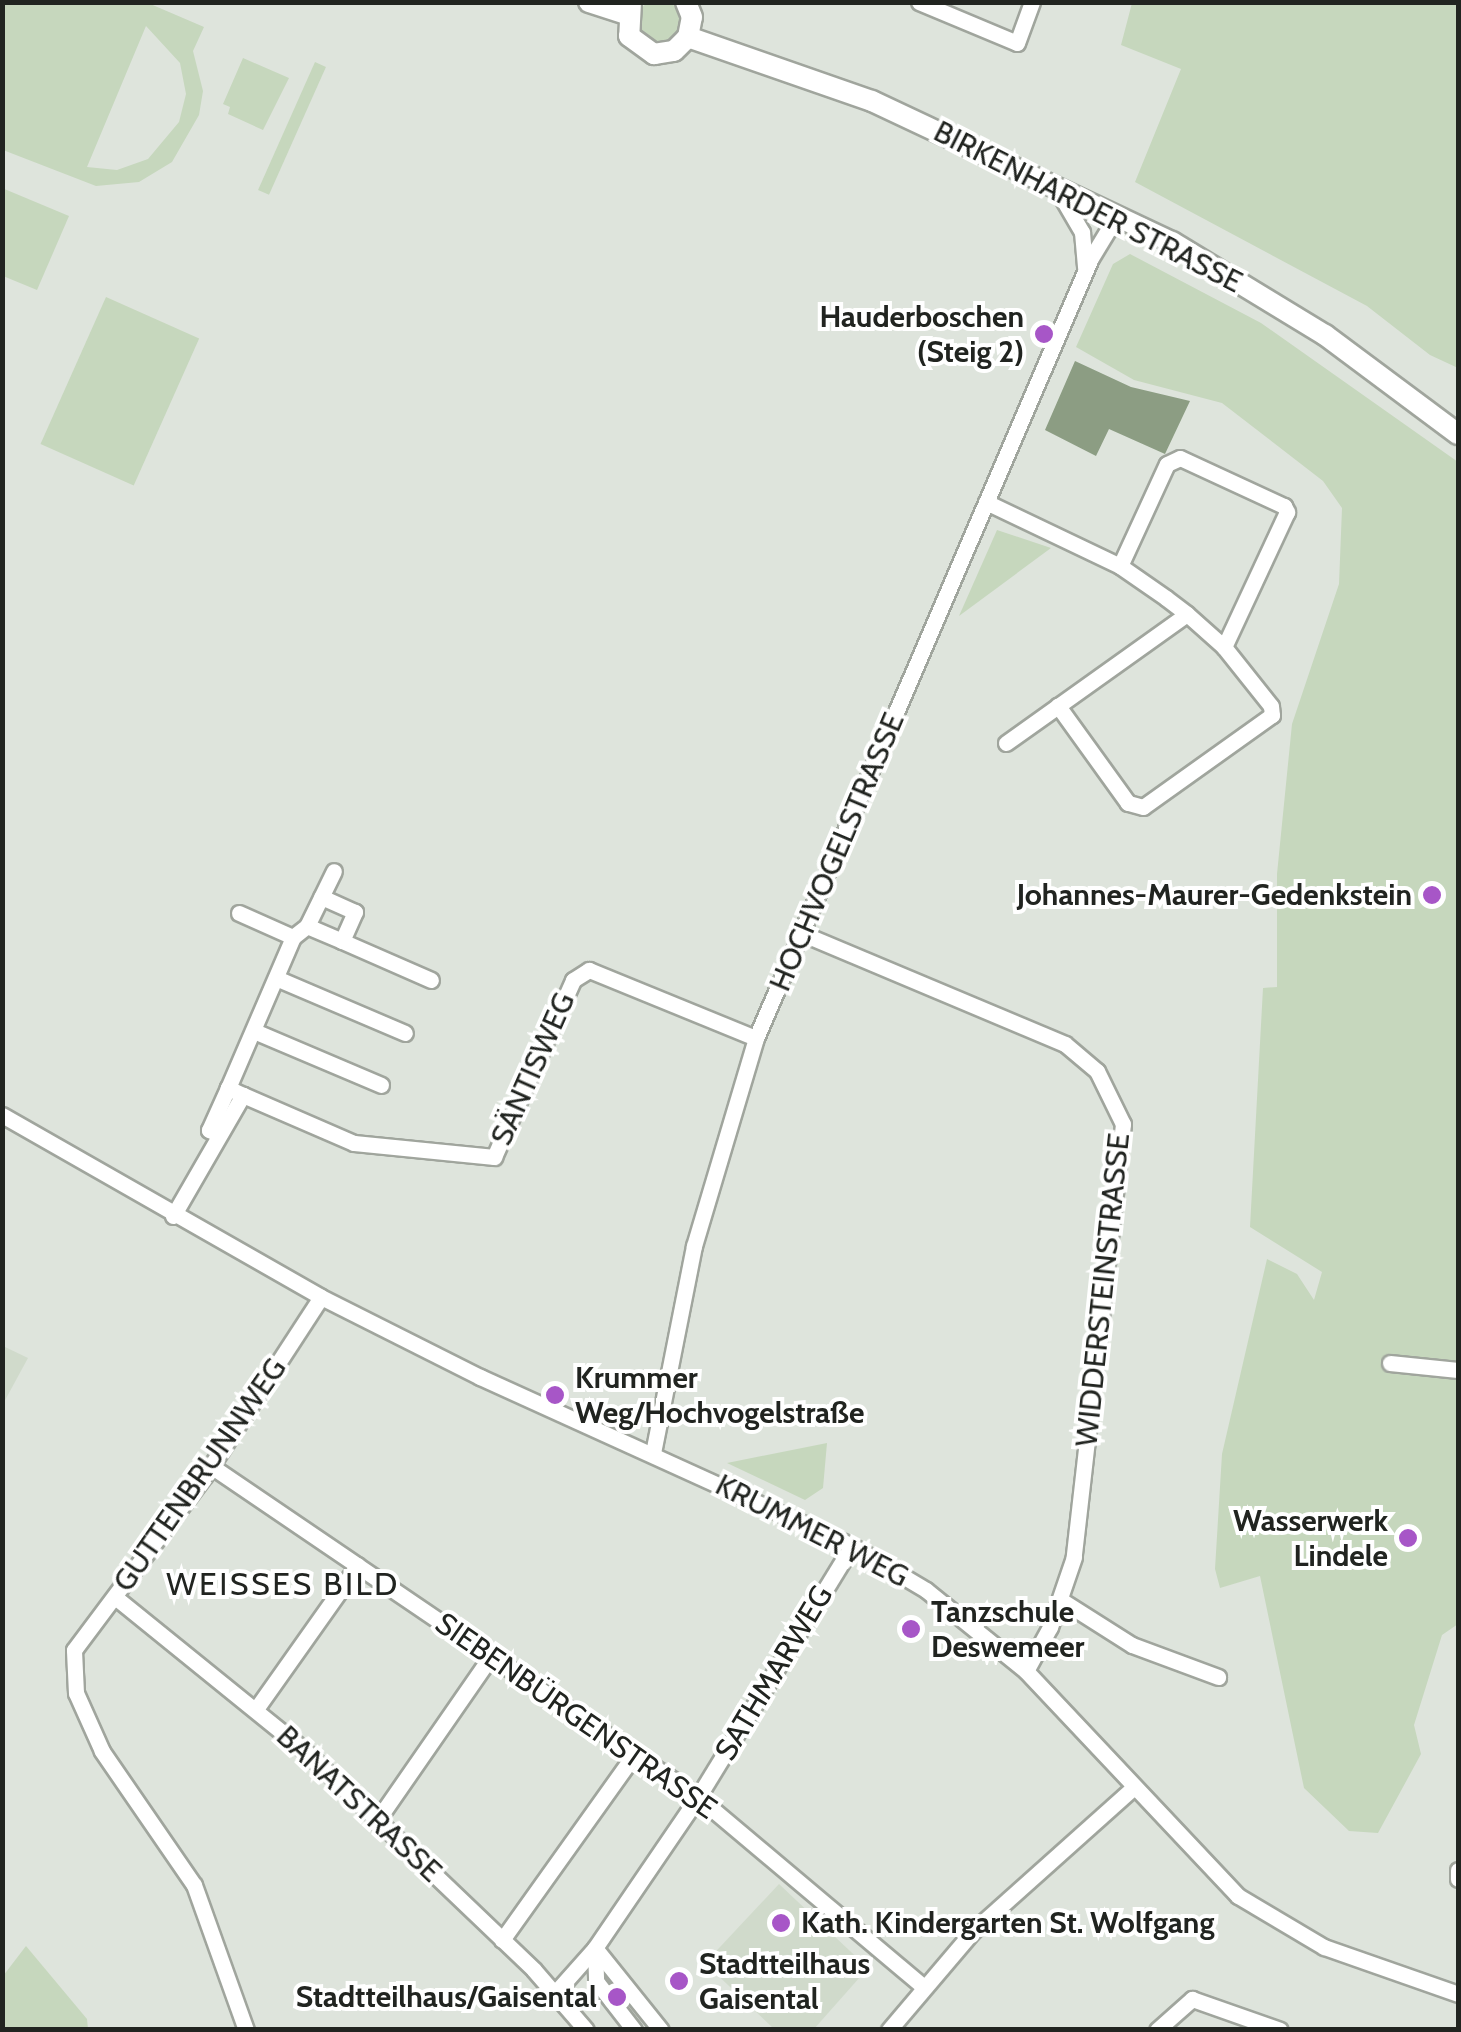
<!DOCTYPE html>
<html>
<head>
<meta charset="utf-8">
<style>
	body { margin:0 }
	#map { position:relative; width:1461px; height:2032px; overflow:hidden; background:#dee4dc; font-family:Cabin,sans-serif }
	div>[style] { position:absolute }
	.built>* { inset:0; background:#d0dacb }
	.green>* { inset:0; background:#c6d7bd; transform-origin:0 0 }
	.round { border-radius:50% }
	.water>* { inset:0; background:#8c9d83 }
	.roads { filter:drop-shadow(2px 0 #a0a59d) drop-shadow(-2px 0 #a0a59d) drop-shadow(0 2px #a0a59d) drop-shadow(0 -2px #a0a59d) }
	.minor>* { height:15px; margin:-7.5px; padding:0 7.5px; transform-origin:7.5px; border-radius:7.5px; background:#fff }
	.secondary>* { height:20px; margin:-10px; padding:0 10px; transform-origin:10px; border-radius:10px; background:#fff }
	.dots>* { width:28px; height:28px; translate:-50% -50%; box-sizing:border-box; border:5px solid #fff; border-radius:50% }
	span { translate:-50% -50%; white-space:nowrap; text-align:center; line-height:1.15; -webkit-text-stroke:8px #fff; paint-order:stroke }
	.street-label { font-size:30px; color:#212420 }
	.poi-label { font-size:30px; color:#212420; font-weight:700 }
	.right { translate:-100% -50%; text-align:right }
	.left { translate:0 -50%; text-align:left }
	.neighbourhood-label { font-size:32px; color:#212420; letter-spacing:2.5px }
	.frame { position:absolute; inset:0; border:5px solid #212420; pointer-events:none }
</style>
</head>
<body>
<div id="map">
	<div class="built">
		<i style="clip-path:polygon(3px 1346px,28px 1358px,3px 1404px)"></i>
		<i style="clip-path:polygon(779px 1884px,868px 1968px,814px 2029px,774px 2029px,705px 1963px)"></i>
	</div>
	<div class="green">
		<i class="round" style="left:636px;top:0;width:46px;height:46px"></i>
		<i style="clip-path:polygon(evenodd,3px 2px,148px 3px,204px 27px,193px 51px,203px 91px,199px 115px,172px 162px,139px 182px,96px 186px,3px 150px,3px 2px,146px 26px,180px 63px,186px 94px,179px 122px,148px 159px,117px 170px,87px 167px,146px 26px)"></i>
		<i style="clip-path:polygon(1132px 3px,1458px 3px,1458px 368px,1430px 355px,1367px 306px,1135px 182px,1181px 69px,1121px 45px)"></i>
		<i style="clip-path:polygon(243px 58px,289px 78px,263px 130px,228px 114px,230px 107px,223px 104px)"></i>
		<i style="left:315px;top:62px;width:12px;height:140px;rotate:24deg"></i>
		<i style="clip-path:polygon(2px 188px,69px 216px,37px 290px,3px 276px)"></i>
		<i style="clip-path:polygon(1130px 254px,1261px 323px,1458px 462px,1458px 1624px,1442px 1635px,1414px 1725px,1421px 1754px,1378px 1833px,1349px 1831px,1304px 1788px,1260px 1576px,1220px 1588px,1215px 1569px,1222px 1454px,1267px 1259px,1297px 1274px,1314px 1300px,1322px 1272px,1250px 1227px,1263px 988px,1277px 987px,1277px 874px,1292px 724px,1339px 584px,1342px 508px,1323px 481px,1222px 403px,1134px 380px,1076px 347px,1113px 264px)"></i>
		<i style="left:106px;top:297px;width:102px;height:161px;rotate:24deg"></i>
		<i style="clip-path:polygon(997px 530px,1051px 548px,959px 616px)"></i>
		<i style="clip-path:polygon(827px 1443px,823px 1488px,805px 1500px,727px 1463px)"></i>
		<i style="clip-path:polygon(26px 1946px,87px 2019px,88px 2029px,3px 2029px,3px 1976px)"></i>
	</div>
	<div class="water">
		<i style="clip-path:polygon(1075px 361px,1131px 387px,1190px 401px,1165px 454px,1109px 429px,1096px 456px,1045px 430px)"></i>
	</div>
	<div class="roads">
		<div class="minor">
			<i style="left:919px;top:2px;width:106px;rotate:22.7deg"></i>
			<i style="left:1017px;top:43px;width:44px;rotate:-69.9deg"></i>
			<i style="left:1058px;top:191px;width:48px;rotate:59.7deg"></i>
			<i style="left:1082px;top:232px;width:38px;rotate:85deg"></i>
			<i style="left:986px;top:502px;width:148px;rotate:25.5deg"></i>
			<i style="left:1120px;top:566px;width:56px;rotate:34.8deg"></i>
			<i style="left:1166px;top:598px;width:26px;rotate:37deg"></i>
			<i style="left:1187px;top:614px;width:50px;rotate:41.7deg"></i>
			<i style="left:1224px;top:647px;width:75px;rotate:51.5deg"></i>
			<i style="left:1271px;top:706px;width:9px;rotate:84deg"></i>
			<i style="left:1272px;top:715px;width:158px;rotate:144.5deg"></i>
			<i style="left:1143px;top:807px;width:16px;rotate:-165deg"></i>
			<i style="left:1128px;top:803px;width:120px;rotate:-125.8deg"></i>
			<i style="left:1058px;top:706px;width:158px;rotate:-35.5deg"></i>
			<i style="left:1120px;top:566px;width:112px;rotate:-65.3deg"></i>
			<i style="left:1167px;top:464px;width:14px;rotate:-25deg"></i>
			<i style="left:1180px;top:458px;width:115px;rotate:24.8deg"></i>
			<i style="left:1284px;top:506px;width:7px;rotate:63deg"></i>
			<i style="left:1287px;top:512px;width:149px;rotate:115deg"></i>
			<i style="left:1006px;top:743px;width:64px;rotate:-35.4deg"></i>
			<i style="left:239px;top:913px;width:59px;rotate:24deg"></i>
			<i style="left:307px;top:926px;width:38px;rotate:23deg"></i>
			<i style="left:342px;top:941px;width:32px;rotate:-66deg"></i>
			<i style="left:355px;top:912px;width:37px;rotate:-156deg"></i>
			<i style="left:801px;top:933px;width:286px;rotate:22.8deg"></i>
			<i style="left:1065px;top:1044px;width:42px;rotate:40.2deg"></i>
			<i style="left:1097px;top:1071px;width:59px;rotate:63.9deg"></i>
			<i style="left:1123px;top:1124px;width:436px;rotate:96.5deg"></i>
			<i style="left:1074px;top:1557px;width:74px;rotate:108.9deg"></i>
			<i style="left:1050px;top:1627px;width:50px;rotate:118.6deg"></i>
			<i style="left:342px;top:941px;width:97px;rotate:23.7deg"></i>
			<i style="left:276px;top:978px;width:140px;rotate:23.1deg"></i>
			<i style="left:254px;top:1031px;width:138px;rotate:23deg"></i>
			<i style="left:243px;top:1095px;width:121px;rotate:23.4deg"></i>
			<i style="left:354px;top:1143px;width:141px;rotate:5.7deg"></i>
			<i style="left:494px;top:1157px;width:194px;rotate:-65.9deg"></i>
			<i style="left:573px;top:980px;width:19px;rotate:-32deg"></i>
			<i style="left:589px;top:970px;width:180px;rotate:22.2deg"></i>
			<i style="left:2px;top:1115px;width:367px;rotate:29.7deg"></i>
			<i style="left:321px;top:1297px;width:178px;rotate:26.7deg"></i>
			<i style="left:480px;top:1377px;width:409px;rotate:24.4deg"></i>
			<i style="left:852px;top:1546px;width:86px;rotate:30.7deg"></i>
			<i style="left:926px;top:1590px;width:129px;rotate:39deg"></i>
			<i style="left:1026px;top:1671px;width:309px;rotate:46.7deg"></i>
			<i style="left:1238px;top:1896px;width:100px;rotate:30.7deg"></i>
			<i style="left:1324px;top:1947px;width:142px;rotate:19.3deg"></i>
			<i style="left:218px;top:1134px;width:10px;rotate:-156deg"></i>
			<i style="left:209px;top:1130px;width:46px;rotate:-65.7deg"></i>
			<i style="left:173px;top:1216px;width:140px;rotate:-60deg"></i>
			<i style="left:243px;top:1095px;width:17px;rotate:-155deg"></i>
			<i style="left:228px;top:1088px;width:164px;rotate:-66.7deg"></i>
			<i style="left:293px;top:937px;width:18px;rotate:-38deg"></i>
			<i style="left:307px;top:926px;width:61px;rotate:-63.9deg"></i>
			<i style="left:1390px;top:1363px;width:68px;rotate:5.9deg"></i>
			<i style="left:653px;top:1453px;width:211px;rotate:-78.8deg"></i>
			<i style="left:694px;top:1246px;width:217px;rotate:-73.4deg"></i>
			<i style="left:756px;top:1038px;width:849px;rotate:-66.76deg"></i>
			<i style="left:1091px;top:258px;width:50px;rotate:-58.8deg"></i>
			<i style="left:211px;top:1466px;width:589px;rotate:34.2deg"></i>
			<i style="left:698px;top:1797px;width:295px;rotate:40.1deg"></i>
			<i style="left:115px;top:1597px;width:243px;rotate:39deg"></i>
			<i style="left:304px;top:1750px;width:318px;rotate:43.7deg"></i>
			<i style="left:534px;top:1970px;width:79px;rotate:49.1deg"></i>
			<i style="left:1061px;top:1600px;width:84px;rotate:32.4deg"></i>
			<i style="left:1132px;top:1645px;width:92px;rotate:20.4deg"></i>
			<i style="left:256px;top:1709px;width:176px;rotate:-54.7deg"></i>
			<i style="left:376px;top:1822px;width:202px;rotate:-55.3deg"></i>
			<i style="left:1458px;top:1870px;width:9px;rotate:90deg"></i>
			<i style="left:502px;top:1940px;width:227px;rotate:-54.5deg"></i>
			<i style="left:595px;top:1948px;width:105px;rotate:51.2deg"></i>
			<i style="left:595px;top:1948px;width:33px;rotate:88deg"></i>
			<i style="left:596px;top:1981px;width:62px;rotate:52.2deg"></i>
			<i style="left:555px;top:1993px;width:60px;rotate:-48.4deg"></i>
			<i style="left:595px;top:1948px;width:183px;rotate:-55.7deg"></i>
			<i style="left:698px;top:1797px;width:294px;rotate:-58.5deg"></i>
			<i style="left:246px;top:2030px;width:154px;rotate:-109.7deg"></i>
			<i style="left:194px;top:1885px;width:163px;rotate:-124.5deg"></i>
			<i style="left:102px;top:1751px;width:64px;rotate:-114.1deg"></i>
			<i style="left:76px;top:1693px;width:43px;rotate:-92.7deg"></i>
			<i style="left:74px;top:1650px;width:219px;rotate:-53.2deg"></i>
			<i style="left:205px;top:1475px;width:212px;rotate:-56.9deg"></i>
			<i style="left:889px;top:2030px;width:130px;rotate:-49.7deg"></i>
			<i style="left:973px;top:1931px;width:216px;rotate:-41.8deg"></i>
			<i style="left:1157px;top:2030px;width:47px;rotate:-41.5deg"></i>
			<i style="left:1192px;top:1999px;width:93px;rotate:19.4deg"></i>
		</div>
		<div class="secondary">
			<i style="left:589px;top:2px;width:39px;rotate:18deg"></i>
			<i style="left:631px;top:2px;width:34px;rotate:93deg"></i>
			<i style="left:629px;top:36px;width:31px;rotate:36deg"></i>
			<i style="left:654px;top:54px;width:20px;rotate:-9deg"></i>
			<i style="left:674px;top:51px;width:20px;rotate:-45deg"></i>
			<i style="left:688px;top:37px;width:20px;rotate:-79deg"></i>
			<i style="left:692px;top:17px;width:16px;rotate:-112deg"></i>
			<i style="left:688px;top:37px;width:195px;rotate:19.2deg"></i>
			<i style="left:872px;top:101px;width:331px;rotate:25.2deg"></i>
			<i style="left:1172px;top:242px;width:179px;rotate:31.3deg"></i>
			<i style="left:1325px;top:335px;width:166px;rotate:36.7deg"></i>
		</div>
	</div>
	<div class="dots">
		<i style="left:1044px;top:334px;background:#a756c7"></i>
		<i style="left:1432px;top:895px;background:#a756c7"></i>
		<i style="left:555px;top:1395px;background:#a756c7"></i>
		<i style="left:1408px;top:1538px;background:#a756c7"></i>
		<i style="left:911px;top:1629px;background:#a756c7"></i>
		<i style="left:781px;top:1923px;background:#a756c7"></i>
		<i style="left:679px;top:1981px;background:#a756c7"></i>
		<i style="left:617px;top:1997px;background:#a756c7"></i>
	</div>
	<div class="street-label">
		<span style="left:1088px;top:207px;rotate:27deg">BIRKENHARDER STRASSE</span>
		<span style="left:837px;top:852px;rotate:-67deg">HOCHVOGELSTRASSE</span>
		<span style="left:533px;top:1069px;rotate:-66deg">SÄNTISWEG</span>
		<span style="left:1103px;top:1290px;rotate:-84deg">WIDDERSTEINSTRASSE</span>
		<span style="left:200px;top:1475px;rotate:-55deg">GUTTENBRUNNWEG</span>
		<span style="left:812px;top:1531px;rotate:27deg">KRUMMER WEG</span>
		<span style="left:774px;top:1673px;rotate:-59deg">SATHMARWEG</span>
		<span style="left:576px;top:1716px;rotate:35deg">SIEBENBÜRGENSTRASSE</span>
		<span style="left:359px;top:1804px;rotate:43deg">BANATSTRASSE</span>
	</div>
	<div class="poi-label">
		<span class="right" style="left:1024px;top:334px">Hauderboschen<br>(Steig 2)</span>
		<span class="right" style="left:1412px;top:895px">Johannes-Maurer-Gedenkstein</span>
		<span class="left" style="left:575px;top:1395px">Krummer<br>Weg/Hochvogelstraße</span>
		<span class="right" style="left:1388px;top:1538px">Wasserwerk<br>Lindele</span>
		<span class="left" style="left:931px;top:1629px">Tanzschule<br>Deswemeer</span>
		<span class="left" style="left:801px;top:1923px">Kath. Kindergarten St. Wolfgang</span>
		<span class="left" style="left:699px;top:1981px">Stadtteilhaus<br>Gaisental</span>
		<span class="right" style="left:597px;top:1997px">Stadtteilhaus/Gaisental</span>
	</div>
	<div class="neighbourhood-label">
		<span style="left:283px;top:1584px">WEISSES BILD</span>
	</div>
	<div class="frame"></div>
</div>
</body>
</html>
